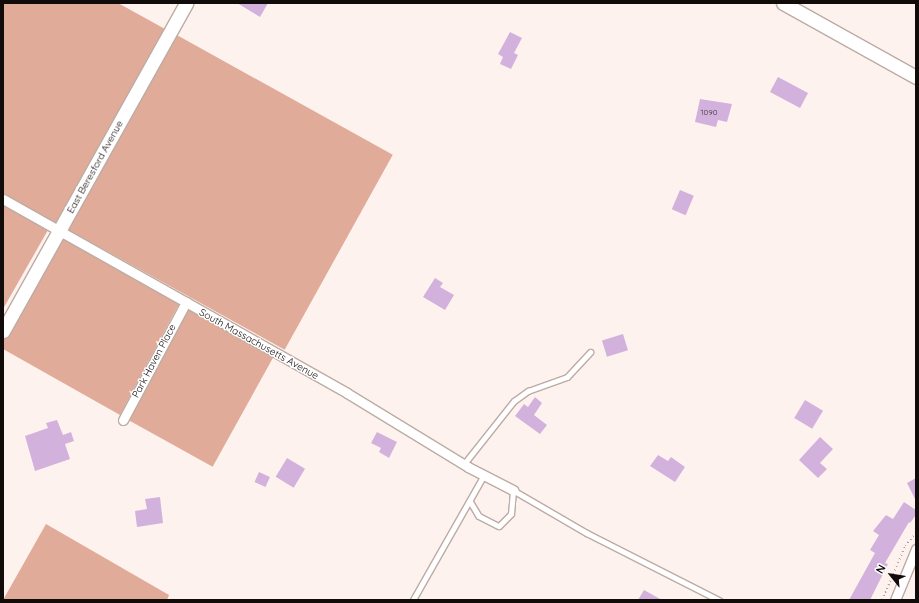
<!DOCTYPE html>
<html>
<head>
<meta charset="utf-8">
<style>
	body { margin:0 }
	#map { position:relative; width:919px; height:603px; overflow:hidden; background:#fef2ee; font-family:Quicksand,sans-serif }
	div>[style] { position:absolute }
	.forest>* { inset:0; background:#e0ab99; transform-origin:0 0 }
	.building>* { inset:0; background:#d2b2dd; transform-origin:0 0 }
	.path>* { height:1.5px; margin-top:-0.75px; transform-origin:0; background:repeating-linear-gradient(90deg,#aea4a1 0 1px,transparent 0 4px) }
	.roads { filter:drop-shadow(1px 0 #bdaba4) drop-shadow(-1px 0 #bdaba4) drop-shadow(0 1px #bdaba4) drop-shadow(0 -1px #bdaba4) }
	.lane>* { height:4.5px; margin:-2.25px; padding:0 2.25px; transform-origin:2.25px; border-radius:2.25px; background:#fff }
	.street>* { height:9px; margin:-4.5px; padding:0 4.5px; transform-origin:4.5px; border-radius:4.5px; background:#fff }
	.secondary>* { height:13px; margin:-6.5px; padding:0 6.5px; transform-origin:6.5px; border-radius:6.5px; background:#fff }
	span { translate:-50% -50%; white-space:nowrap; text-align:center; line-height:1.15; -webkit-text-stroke:3px #fff; paint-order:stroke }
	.number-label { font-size:8px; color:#41353e }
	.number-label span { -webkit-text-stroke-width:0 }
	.street-label { font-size:10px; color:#110b09 }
	.frame { position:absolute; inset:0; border:4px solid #110b09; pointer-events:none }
	.north { position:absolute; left:871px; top:555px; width:40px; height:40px; -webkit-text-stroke:3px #fff; paint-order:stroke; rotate:300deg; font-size:11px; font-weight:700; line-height:16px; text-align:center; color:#110b09 }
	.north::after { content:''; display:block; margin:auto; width:14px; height:18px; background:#110b09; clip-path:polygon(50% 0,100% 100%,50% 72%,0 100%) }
</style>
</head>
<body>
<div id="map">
	<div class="forest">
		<i style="clip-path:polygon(3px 3px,118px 3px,165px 29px,57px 224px,3px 194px)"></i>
		<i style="left:175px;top:34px;width:249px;height:223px;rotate:29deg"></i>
		<i style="clip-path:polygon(3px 205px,48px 230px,3px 309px)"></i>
		<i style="clip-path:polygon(62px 237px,179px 304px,120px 415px,3px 349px,3px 341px)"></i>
		<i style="left:188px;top:309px;width:98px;height:126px;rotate:29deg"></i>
		<i style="clip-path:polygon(46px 524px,169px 595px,167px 600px,3px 600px)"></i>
	</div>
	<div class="building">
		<i style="clip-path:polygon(237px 3px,268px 3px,260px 17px)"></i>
		<i style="clip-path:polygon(510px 32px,522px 38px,514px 53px,518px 55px,511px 69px,500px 64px,503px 57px,498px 54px)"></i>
		<i style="left:778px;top:77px;width:34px;height:17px;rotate:28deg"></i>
		<i style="clip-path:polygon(700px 99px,732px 104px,727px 122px,718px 120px,716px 127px,695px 122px)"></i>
		<i style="left:680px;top:190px;width:15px;height:21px;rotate:23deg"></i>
		<i style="clip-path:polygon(435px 278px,443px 283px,440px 287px,454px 295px,445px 310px,423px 297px)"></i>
		<i style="left:623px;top:334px;width:17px;height:22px;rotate:73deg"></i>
		<i style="clip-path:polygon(535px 397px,542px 403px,534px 415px,547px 425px,540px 434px,515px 416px,524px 404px,528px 407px)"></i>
		<i style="left:805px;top:400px;width:21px;height:21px;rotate:31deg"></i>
		<i style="clip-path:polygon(57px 420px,63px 435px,71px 432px,74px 441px,65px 444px,70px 459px,35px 471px,25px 436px,48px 428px,46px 423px)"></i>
		<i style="clip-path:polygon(377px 432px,397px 442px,389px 458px,379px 452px,381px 448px,371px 443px)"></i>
		<i style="clip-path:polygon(820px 437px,833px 449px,820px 463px,827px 469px,818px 478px,799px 460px)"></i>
		<i style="clip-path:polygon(658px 455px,668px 461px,671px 457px,685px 467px,675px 482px,650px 466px)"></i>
		<i style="left:287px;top:458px;width:21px;height:22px;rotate:31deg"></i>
		<i style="left:259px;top:472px;width:12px;height:11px;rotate:24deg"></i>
		<i style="clip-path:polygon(916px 478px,916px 501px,907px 483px)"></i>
		<i style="clip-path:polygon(160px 497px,163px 523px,137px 527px,135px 511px,147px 509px,145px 499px)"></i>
		<i style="clip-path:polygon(904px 502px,916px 510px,916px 515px,910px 523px,909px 522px,885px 563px,888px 564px,870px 600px,849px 600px,875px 553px,870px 550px,879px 535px,873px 531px,886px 515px,893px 519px)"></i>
		<i style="clip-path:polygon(644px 590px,662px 600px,638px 600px)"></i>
	</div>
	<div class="path">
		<i style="left:882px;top:600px;width:59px;rotate:-66.9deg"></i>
		<i style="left:905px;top:546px;width:17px;rotate:-50deg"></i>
	</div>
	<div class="roads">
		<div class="lane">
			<i style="left:464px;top:464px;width:80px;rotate:-51.6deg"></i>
			<i style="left:514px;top:401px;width:17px;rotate:-36deg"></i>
			<i style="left:528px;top:391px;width:41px;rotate:-19.7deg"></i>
			<i style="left:567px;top:377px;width:34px;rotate:-47deg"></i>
			<i style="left:513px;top:490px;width:86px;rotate:30.2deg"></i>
			<i style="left:587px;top:533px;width:148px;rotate:26.9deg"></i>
			<i style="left:470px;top:501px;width:17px;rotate:59deg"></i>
			<i style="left:479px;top:516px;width:22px;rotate:27deg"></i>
			<i style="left:499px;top:526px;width:17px;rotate:-45deg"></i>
			<i style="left:511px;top:514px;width:24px;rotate:-85deg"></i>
			<i style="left:413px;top:600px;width:144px;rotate:-60.4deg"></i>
		</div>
		<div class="street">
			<i style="left:3px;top:199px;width:395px;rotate:29.4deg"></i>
			<i style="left:347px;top:393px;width:142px;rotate:31.4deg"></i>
			<i style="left:468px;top:467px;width:51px;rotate:27.1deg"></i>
			<i style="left:123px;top:420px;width:134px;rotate:-61.9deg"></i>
			<i style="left:895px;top:600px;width:55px;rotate:-67.6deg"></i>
		</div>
		<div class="secondary">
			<i style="left:783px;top:3px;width:152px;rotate:29.1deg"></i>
			<i style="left:3px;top:331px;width:376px;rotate:-60.8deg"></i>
		</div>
	</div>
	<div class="number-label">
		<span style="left:709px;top:113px">1090</span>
	</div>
	<div class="street-label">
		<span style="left:95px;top:167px;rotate:-61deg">East Beresford Avenue</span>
		<span style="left:259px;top:344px;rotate:29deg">South Massachusetts Avenue</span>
		<span style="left:154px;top:361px;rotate:-62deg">Park Haven Place</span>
	</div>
	<div class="frame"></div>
	<div class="north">N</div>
</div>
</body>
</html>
